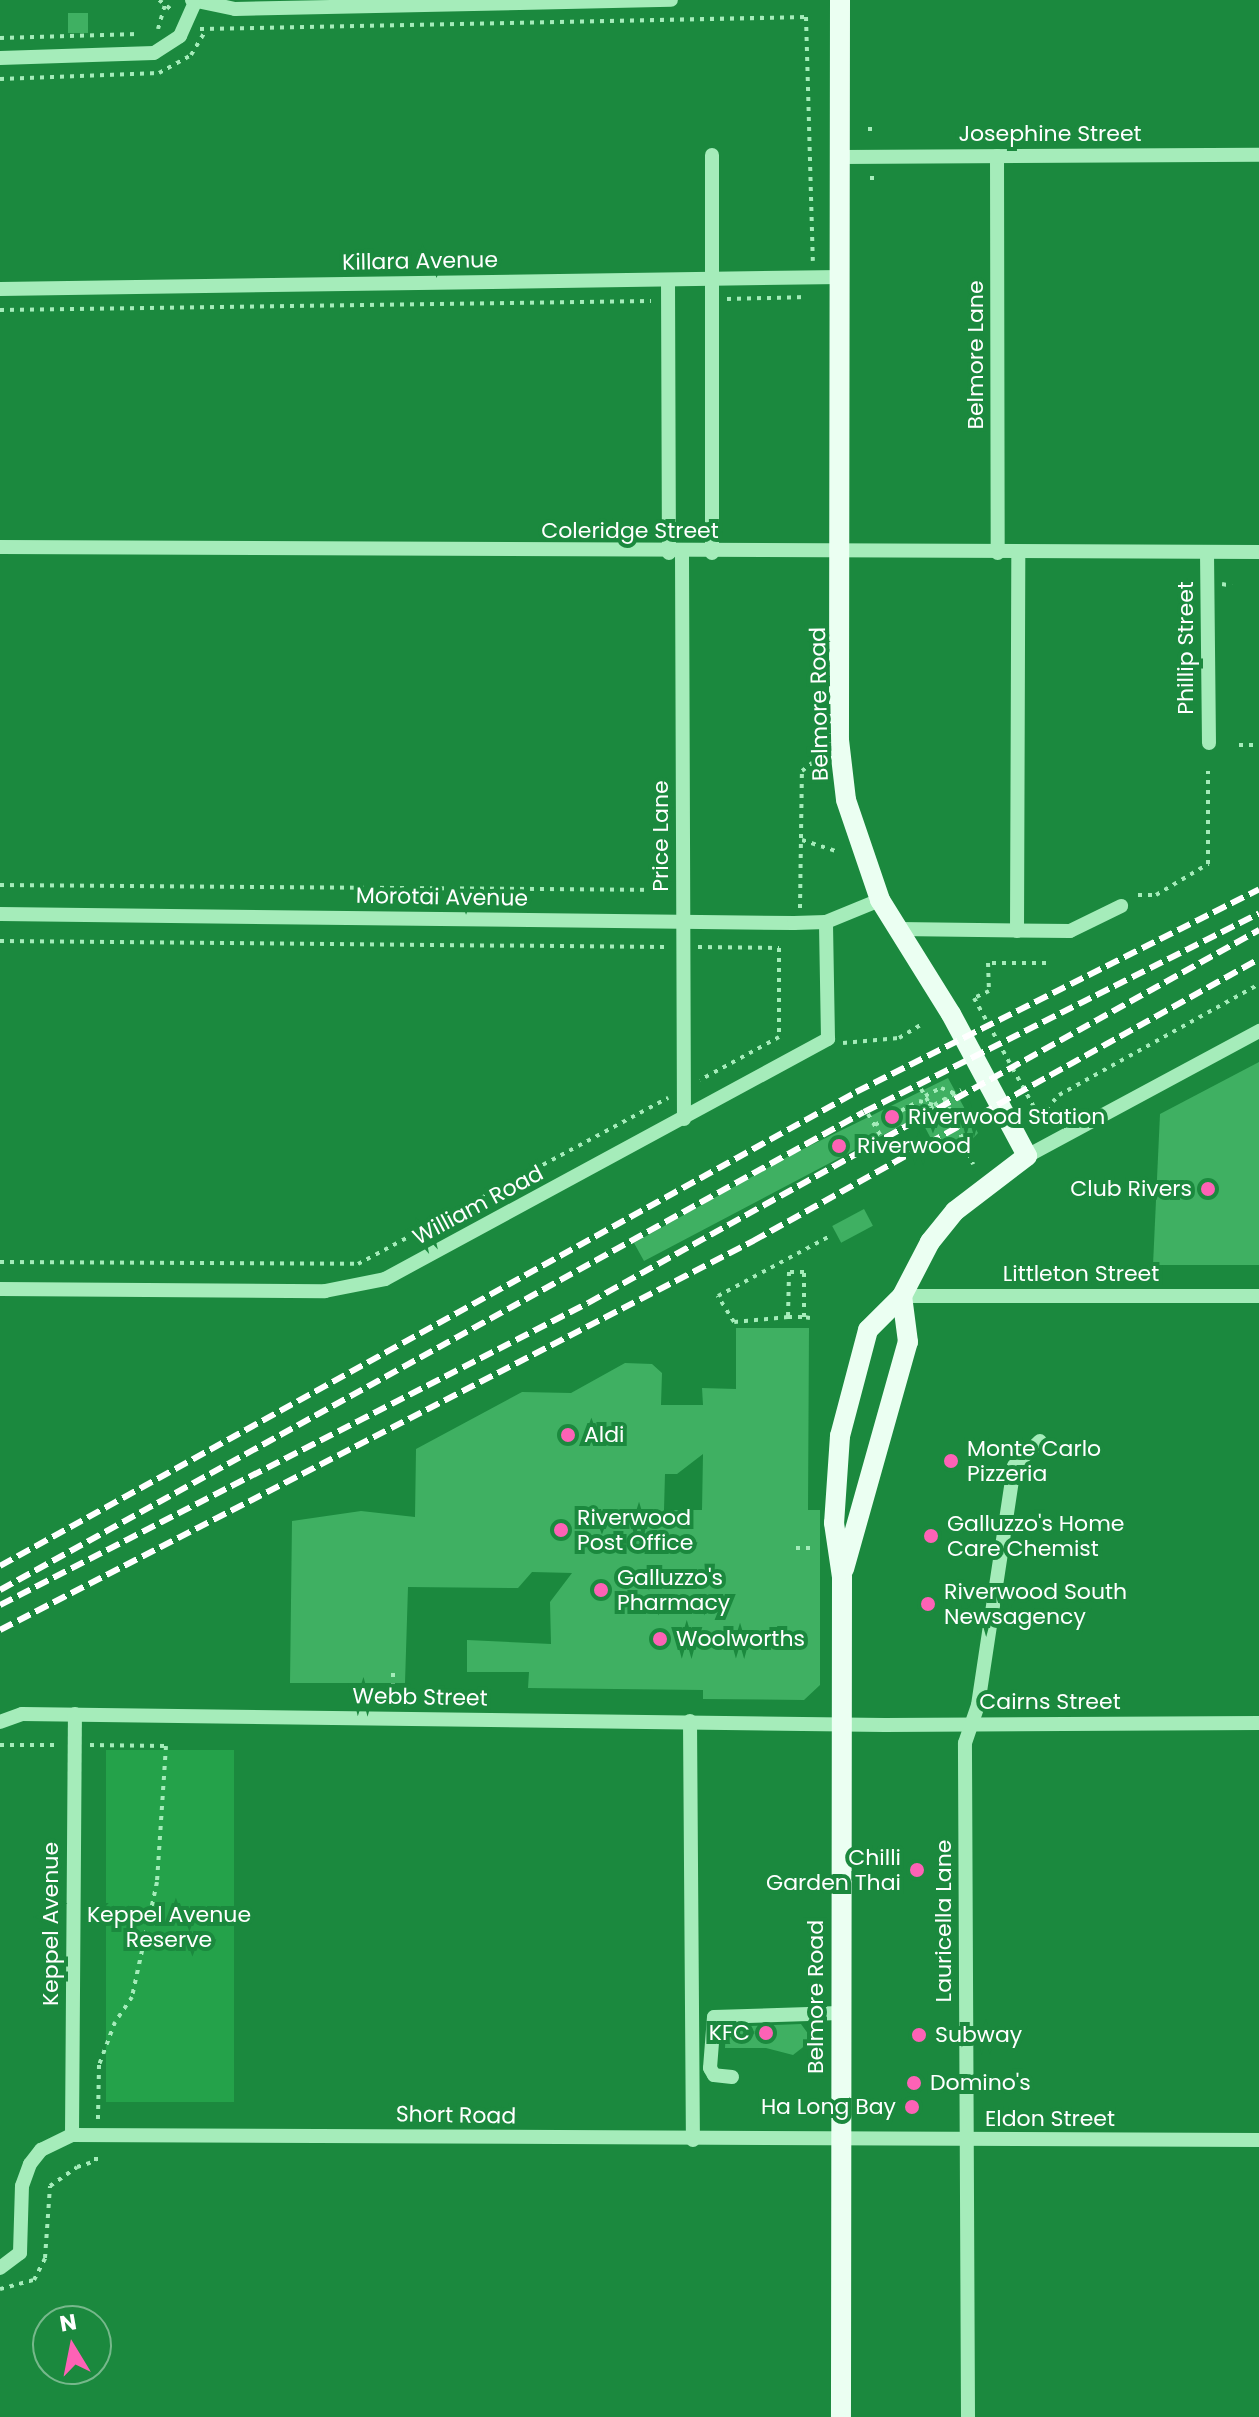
<!DOCTYPE html>
<html>
<head>
<meta charset="utf-8">
<style>
	body { margin:0 }
	#map { position:relative; width:1259px; height:2417px; overflow:hidden; background:#1b893e; font-family:Poppins,sans-serif }
	div>[style] { position:absolute }
	.green>* { inset:0; background:#24a24a; transform-origin:0 0 }
	.building>* { inset:0; background:#3fb062; transform-origin:0 0 }
	.path>* { height:4px; margin-top:-2px; transform-origin:0; background:repeating-linear-gradient(90deg,#a5ecba 0 4px,transparent 0 10px) }
	.minor>* { height:14px; margin:-7px; padding:0 7px; transform-origin:7px; border-radius:7px; background:#a5ecba }
	.major>* { height:20px; margin:-10px; padding:0 10px; transform-origin:10px; border-radius:10px; background:#ebfff2 }
	.rail>* { height:6px; margin-top:-3px; transform-origin:0; background:repeating-linear-gradient(90deg,#fff 0 14px,transparent 0 20px) }
	.dots>* { width:22px; height:22px; translate:-50% -50%; box-sizing:border-box; border:4px solid #1b893e; border-radius:50% }
	span { translate:-50% -50%; white-space:nowrap; text-align:center; line-height:1.15; -webkit-text-stroke:8px #1b893e; paint-order:stroke }
	.street-label { font-size:22px; color:#fff }
	.poi-label { font-size:22px; color:#fff }
	.left { translate:0 -50%; text-align:left }
	.right { translate:-100% -50%; text-align:right }
	.park-label { font-size:22px; color:#fff }
	.north { position:absolute; left:32px; top:2305px; width:80px; height:80px; box-sizing:border-box; background:#1b893e; border:2px solid #76b88b; border-radius:50%; rotate:350deg; font-size:22px; font-weight:700; line-height:32px; text-align:center; color:#fff }
	.north::after { content:''; display:block; margin:auto; width:28px; height:36px; background:#fd62b6; clip-path:polygon(50% 0,100% 100%,50% 72%,0 100%) }
</style>
</head>
<body>
<div id="map">
	<div class="green">
		<i style="left:106px;top:1750px;width:128px;height:352px"></i>
	</div>
	<div class="building">
		<i style="left:88px;top:13px;width:20px;height:20px;rotate:90deg"></i>
		<i style="clip-path:polygon(1259px 1062px,1259px 1265px,1153px 1265px,1160px 1114px)"></i>
		<i style="clip-path:polygon(948px 1078px,978px 1133px,967px 1145px,947px 1155px,944px 1150px,938px 1152px,919px 1116px,644px 1261px,634px 1243px,787px 1157px)"></i>
		<i style="left:864px;top:1209px;width:19px;height:36px;rotate:62deg"></i>
		<i style="clip-path:polygon(evenodd,736px 1328px,809px 1328px,808px 1510px,820px 1510px,820px 1685px,804px 1700px,703px 1699px,703px 1690px,528px 1688px,529px 1672px,467px 1672px,467px 1640px,551px 1644px,550px 1602px,572px 1573px,532px 1572px,518px 1588px,408px 1587px,405px 1683px,290px 1683px,292px 1521px,361px 1511px,415px 1517px,416px 1449px,522px 1392px,571px 1393px,625px 1363px,652px 1364px,662px 1373px,661px 1405px,703px 1405px,702px 1388px,736px 1389px,736px 1328px,703px 1454px,702px 1510px,664px 1510px,665px 1474px,677px 1474px,703px 1454px)"></i>
		<i style="clip-path:polygon(801px 2024px,809px 2035px,807px 2044px,793px 2055px,766px 2048px,725px 2048px,726px 2027px)"></i>
	</div>
	<div class="path">
		<i style="left:159px;top:0;width:18px;rotate:38deg"></i>
		<i style="left:158px;top:29px;width:25px;rotate:-74deg"></i>
		<i style="left:200px;top:29px;width:606px;rotate:-1.13deg"></i>
		<i style="left:806px;top:17px;width:244px;rotate:88.4deg"></i>
		<i style="left:0;top:38px;width:138px;rotate:-1.7deg"></i>
		<i style="left:0;top:79px;width:159px;rotate:-2.2deg"></i>
		<i style="left:159px;top:73px;width:37px;rotate:-29deg"></i>
		<i style="left:191px;top:55px;width:29px;rotate:-59deg"></i>
		<i style="left:870px;top:127px;width:8px;rotate:90deg"></i>
		<i style="left:872px;top:176px;width:9px;rotate:90deg"></i>
		<i style="left:727px;top:299px;width:80px;rotate:-1.4deg"></i>
		<i style="left:0;top:310px;width:651px;rotate:-0.79deg"></i>
		<i style="left:1222px;top:584px;width:10px;rotate:11deg"></i>
		<i style="left:1239px;top:745px;width:20px"></i>
		<i style="left:802px;top:840px;width:35px;rotate:18deg"></i>
		<i style="left:0;top:885px;width:666px;rotate:0.43deg"></i>
		<i style="left:1138px;top:895px;width:18px"></i>
		<i style="left:1156px;top:895px;width:61px;rotate:-30.8deg"></i>
		<i style="left:1208px;top:864px;width:93px;rotate:-90deg"></i>
		<i style="left:800px;top:908px;width:137px;rotate:-89.2deg"></i>
		<i style="left:802px;top:771px;width:14px;rotate:-39deg"></i>
		<i style="left:0;top:941px;width:665px;rotate:0.52deg"></i>
		<i style="left:698px;top:947px;width:81px;rotate:0.7deg"></i>
		<i style="left:779px;top:948px;width:89px;rotate:90deg"></i>
		<i style="left:779px;top:1037px;width:90px;rotate:151.4deg"></i>
		<i style="left:1046px;top:963px;width:58px;rotate:180deg"></i>
		<i style="left:988px;top:963px;width:28px;rotate:88deg"></i>
		<i style="left:989px;top:991px;width:17px;rotate:155deg"></i>
		<i style="left:974px;top:998px;width:135px;rotate:61.2deg"></i>
		<i style="left:1039px;top:1116px;width:29px;rotate:-46deg"></i>
		<i style="left:1059px;top:1095px;width:229px;rotate:-29deg"></i>
		<i style="left:843px;top:1043px;width:56px;rotate:-5.1deg"></i>
		<i style="left:899px;top:1038px;width:29px;rotate:-31deg"></i>
		<i style="left:921px;top:1089px;width:24px;rotate:60deg"></i>
		<i style="left:925px;top:1096px;width:18px;rotate:-27deg"></i>
		<i style="left:941px;top:1088px;width:14px;rotate:21deg"></i>
		<i style="left:945px;top:1098px;width:72px;rotate:67deg"></i>
		<i style="left:868px;top:1114px;width:28px;rotate:60deg"></i>
		<i style="left:875px;top:1125px;width:50px;rotate:-28.6deg"></i>
		<i style="left:919px;top:1101px;width:16px;rotate:15deg"></i>
		<i style="left:934px;top:1105px;width:31px;rotate:-29deg"></i>
		<i style="left:0;top:1262px;width:358px;rotate:0.3deg"></i>
		<i style="left:358px;top:1264px;width:352px;rotate:-28.2deg"></i>
		<i style="left:788px;top:1317px;width:16px"></i>
		<i style="left:810px;top:1318px;width:6px;rotate:-171deg"></i>
		<i style="left:804px;top:1317px;width:45px;rotate:-90deg"></i>
		<i style="left:804px;top:1272px;width:15px;rotate:180deg"></i>
		<i style="left:789px;top:1272px;width:45px;rotate:91.3deg"></i>
		<i style="left:788px;top:1317px;width:54px;rotate:174.7deg"></i>
		<i style="left:734px;top:1322px;width:31px;rotate:-122deg"></i>
		<i style="left:718px;top:1296px;width:125px;rotate:-28.2deg"></i>
		<i style="left:796px;top:1548px;width:18px"></i>
		<i style="left:393px;top:1673px;width:18px;rotate:90deg"></i>
		<i style="left:0;top:1745px;width:58px"></i>
		<i style="left:90px;top:1745px;width:76px;rotate:0.8deg"></i>
		<i style="left:166px;top:1746px;width:136px;rotate:93.8deg"></i>
		<i style="left:157px;top:1882px;width:118px;rotate:102.3deg"></i>
		<i style="left:132px;top:1997px;width:30px;rotate:124deg"></i>
		<i style="left:115px;top:2022px;width:46px;rotate:110.4deg"></i>
		<i style="left:99px;top:2065px;width:54px;rotate:91.1deg"></i>
		<i style="left:0;top:2289px;width:35px;rotate:-15deg"></i>
		<i style="left:34px;top:2280px;width:25px;rotate:-63deg"></i>
		<i style="left:45px;top:2258px;width:72px;rotate:-86deg"></i>
		<i style="left:50px;top:2186px;width:33px;rotate:-35deg"></i>
		<i style="left:77px;top:2167px;width:20px;rotate:-18deg"></i>
		<i style="left:96px;top:2161px;width:10px;rotate:-90deg"></i>
	</div>
	<div class="minor">
		<i style="left:192px;top:0;width:44px;rotate:11.8deg"></i>
		<i style="left:235px;top:9px;width:436px;rotate:-1.2deg"></i>
		<i style="left:0;top:58px;width:154px;rotate:-1.9deg"></i>
		<i style="left:154px;top:53px;width:31px;rotate:-33deg"></i>
		<i style="left:180px;top:36px;width:37px;rotate:-66deg"></i>
		<i style="left:712px;top:155px;width:398px;rotate:90deg"></i>
		<i style="left:997px;top:156px;width:397px;rotate:89.9deg"></i>
		<i style="left:841px;top:157px;width:418px;rotate:-0.3deg"></i>
		<i style="left:668px;top:280px;width:273px;rotate:89.8deg"></i>
		<i style="left:0;top:289px;width:841px;rotate:-0.82deg"></i>
		<i style="left:0;top:547px;width:1259px;rotate:0.23deg"></i>
		<i style="left:682px;top:553px;width:566px;rotate:89.8deg"></i>
		<i style="left:1207px;top:553px;width:190px;rotate:89.4deg"></i>
		<i style="left:0;top:914px;width:794px;rotate:0.65deg"></i>
		<i style="left:794px;top:923px;width:32px;rotate:-2deg"></i>
		<i style="left:826px;top:922px;width:58px;rotate:-22.2deg"></i>
		<i style="left:898px;top:929px;width:172px;rotate:0.7deg"></i>
		<i style="left:1070px;top:931px;width:57px;rotate:-26.1deg"></i>
		<i style="left:1017px;top:931px;width:378px;rotate:-89.8deg"></i>
		<i style="left:1027px;top:1156px;width:264px;rotate:-28.3deg"></i>
		<i style="left:0;top:1289px;width:325px;rotate:0.4deg"></i>
		<i style="left:325px;top:1291px;width:61px;rotate:-11.3deg"></i>
		<i style="left:385px;top:1279px;width:504px;rotate:-28.45deg"></i>
		<i style="left:828px;top:1039px;width:117px;rotate:-91deg"></i>
		<i style="left:902px;top:1296px;width:357px"></i>
		<i style="left:690px;top:1721px;width:419px;rotate:89.6deg"></i>
		<i style="left:0;top:1722px;width:23px;rotate:-20deg"></i>
		<i style="left:22px;top:1714px;width:863px;rotate:0.73deg"></i>
		<i style="left:885px;top:1725px;width:374px;rotate:-0.3deg"></i>
		<i style="left:732px;top:2077px;width:18px;rotate:-174deg"></i>
		<i style="left:714px;top:2075px;width:8px;rotate:-120deg"></i>
		<i style="left:710px;top:2068px;width:51px;rotate:-85.5deg"></i>
		<i style="left:714px;top:2017px;width:126px;rotate:-1.8deg"></i>
		<i style="left:72px;top:2135px;width:421px;rotate:-89.6deg"></i>
		<i style="left:0;top:2268px;width:25px;rotate:-37deg"></i>
		<i style="left:20px;top:2253px;width:67px;rotate:-88.3deg"></i>
		<i style="left:22px;top:2186px;width:23px;rotate:-70deg"></i>
		<i style="left:30px;top:2164px;width:18px;rotate:-52deg"></i>
		<i style="left:41px;top:2150px;width:34px;rotate:-26deg"></i>
		<i style="left:72px;top:2135px;width:1187px;rotate:0.24deg"></i>
		<i style="left:968px;top:2417px;width:674px;rotate:-90.26deg"></i>
		<i style="left:965px;top:1743px;width:40px;rotate:-71.1deg"></i>
		<i style="left:978px;top:1705px;width:242px;rotate:-81.4deg"></i>
		<i style="left:1014px;top:1466px;width:36px;rotate:-44deg"></i>
	</div>
	<div class="major">
		<i style="left:840px;top:0;width:740px;rotate:90.08deg"></i>
		<i style="left:839px;top:740px;width:60px;rotate:83.3deg"></i>
		<i style="left:846px;top:800px;width:106px;rotate:71.2deg"></i>
		<i style="left:880px;top:900px;width:134px;rotate:58.1deg"></i>
		<i style="left:951px;top:1014px;width:161px;rotate:61.8deg"></i>
		<i style="left:1027px;top:1156px;width:91px;rotate:142.6deg"></i>
		<i style="left:955px;top:1211px;width:40px;rotate:129deg"></i>
		<i style="left:930px;top:1242px;width:61px;rotate:117.4deg"></i>
		<i style="left:902px;top:1296px;width:48px;rotate:135deg"></i>
		<i style="left:868px;top:1330px;width:110px;rotate:104.8deg"></i>
		<i style="left:840px;top:1436px;width:87px;rotate:93.9deg"></i>
		<i style="left:834px;top:1523px;width:55px;rotate:81.6deg"></i>
		<i style="left:842px;top:1577px;width:840px;rotate:90.07deg"></i>
		<i style="left:844px;top:1569px;width:236px;rotate:-74.3deg"></i>
		<i style="left:908px;top:1342px;width:46px;rotate:-97.4deg"></i>
	</div>
	<div class="rail">
		<i style="left:0;top:1566px;width:978px;rotate:-28.97deg"></i>
		<i style="left:856px;top:1092px;width:451px;rotate:-26.7deg"></i>
		<i style="left:0;top:1590px;width:987px;rotate:-28.95deg"></i>
		<i style="left:864px;top:1112px;width:442px;rotate:-26.7deg"></i>
		<i style="left:0;top:1605px;width:661px;rotate:-27.19deg"></i>
		<i style="left:588px;top:1303px;width:768px;rotate:-29.07deg"></i>
		<i style="left:0;top:1630px;width:848px;rotate:-27.32deg"></i>
		<i style="left:753px;top:1241px;width:579px;rotate:-29.13deg"></i>
	</div>
	<div class="dots">
		<i style="left:892px;top:1117px;background:#fd62b6"></i>
		<i style="left:839px;top:1146px;background:#fd62b6"></i>
		<i style="left:1208px;top:1189px;background:#fd62b6"></i>
		<i style="left:568px;top:1435px;background:#fd62b6"></i>
		<i style="left:951px;top:1461px;background:#fd62b6"></i>
		<i style="left:561px;top:1530px;background:#fd62b6"></i>
		<i style="left:931px;top:1536px;background:#fd62b6"></i>
		<i style="left:601px;top:1590px;background:#fd62b6"></i>
		<i style="left:928px;top:1604px;background:#fd62b6"></i>
		<i style="left:660px;top:1639px;background:#fd62b6"></i>
		<i style="left:917px;top:1870px;background:#fd62b6"></i>
		<i style="left:766px;top:2033px;background:#fd62b6"></i>
		<i style="left:919px;top:2035px;background:#fd62b6"></i>
		<i style="left:914px;top:2083px;background:#fd62b6"></i>
		<i style="left:912px;top:2107px;background:#fd62b6"></i>
	</div>
	<div class="street-label">
		<span style="left:1050px;top:134px">Josephine Street</span>
		<span style="left:420px;top:261px;rotate:-1deg">Killara Avenue</span>
		<span style="left:976px;top:355px;rotate:-90deg">Belmore Lane</span>
		<span style="left:630px;top:531px">Coleridge Street</span>
		<span style="left:1186px;top:648px;rotate:-90deg">Phillip Street</span>
		<span style="left:819px;top:704px;rotate:-91deg">Belmore Road</span>
		<span style="left:661px;top:836px;rotate:-90deg">Price Lane</span>
		<span style="left:442px;top:897px;rotate:1deg">Morotai Avenue</span>
		<span style="left:478px;top:1205px;rotate:-28deg">William Road</span>
		<span style="left:1081px;top:1274px">Littleton Street</span>
		<span style="left:420px;top:1697px;rotate:1deg">Webb Street</span>
		<span style="left:1050px;top:1702px">Cairns Street</span>
		<span style="left:944px;top:1921px;rotate:-90deg">Lauricella Lane</span>
		<span style="left:51px;top:1924px;rotate:-90deg">Keppel Avenue</span>
		<span style="left:816px;top:1997px;rotate:-90deg">Belmore Road</span>
		<span style="left:456px;top:2115px;rotate:1deg">Short Road</span>
		<span style="left:1050px;top:2119px">Eldon Street</span>
	</div>
	<div class="poi-label">
		<span class="left" style="left:908px;top:1117px">Riverwood Station</span>
		<span class="left" style="left:857px;top:1146px">Riverwood</span>
		<span class="right" style="left:1192px;top:1189px">Club Rivers</span>
		<span class="left" style="left:584px;top:1435px">Aldi</span>
		<span class="left" style="left:967px;top:1461px">Monte Carlo<br>Pizzeria</span>
		<span class="left" style="left:577px;top:1530px">Riverwood<br>Post Office</span>
		<span class="left" style="left:947px;top:1536px">Galluzzo's Home<br>Care Chemist</span>
		<span class="left" style="left:617px;top:1590px">Galluzzo's<br>Pharmacy</span>
		<span class="left" style="left:944px;top:1604px">Riverwood South<br>Newsagency</span>
		<span class="left" style="left:676px;top:1639px">Woolworths</span>
		<span class="right" style="left:901px;top:1870px">Chilli<br>Garden Thai</span>
		<span class="right" style="left:750px;top:2033px">KFC</span>
		<span class="left" style="left:935px;top:2035px">Subway</span>
		<span class="left" style="left:930px;top:2083px">Domino's</span>
		<span class="right" style="left:896px;top:2107px">Ha Long Bay</span>
	</div>
	<div class="park-label">
		<span style="left:169px;top:1927px">Keppel Avenue<br>Reserve</span>
	</div>
	<div class="north">N</div>
</div>
</body>
</html>
